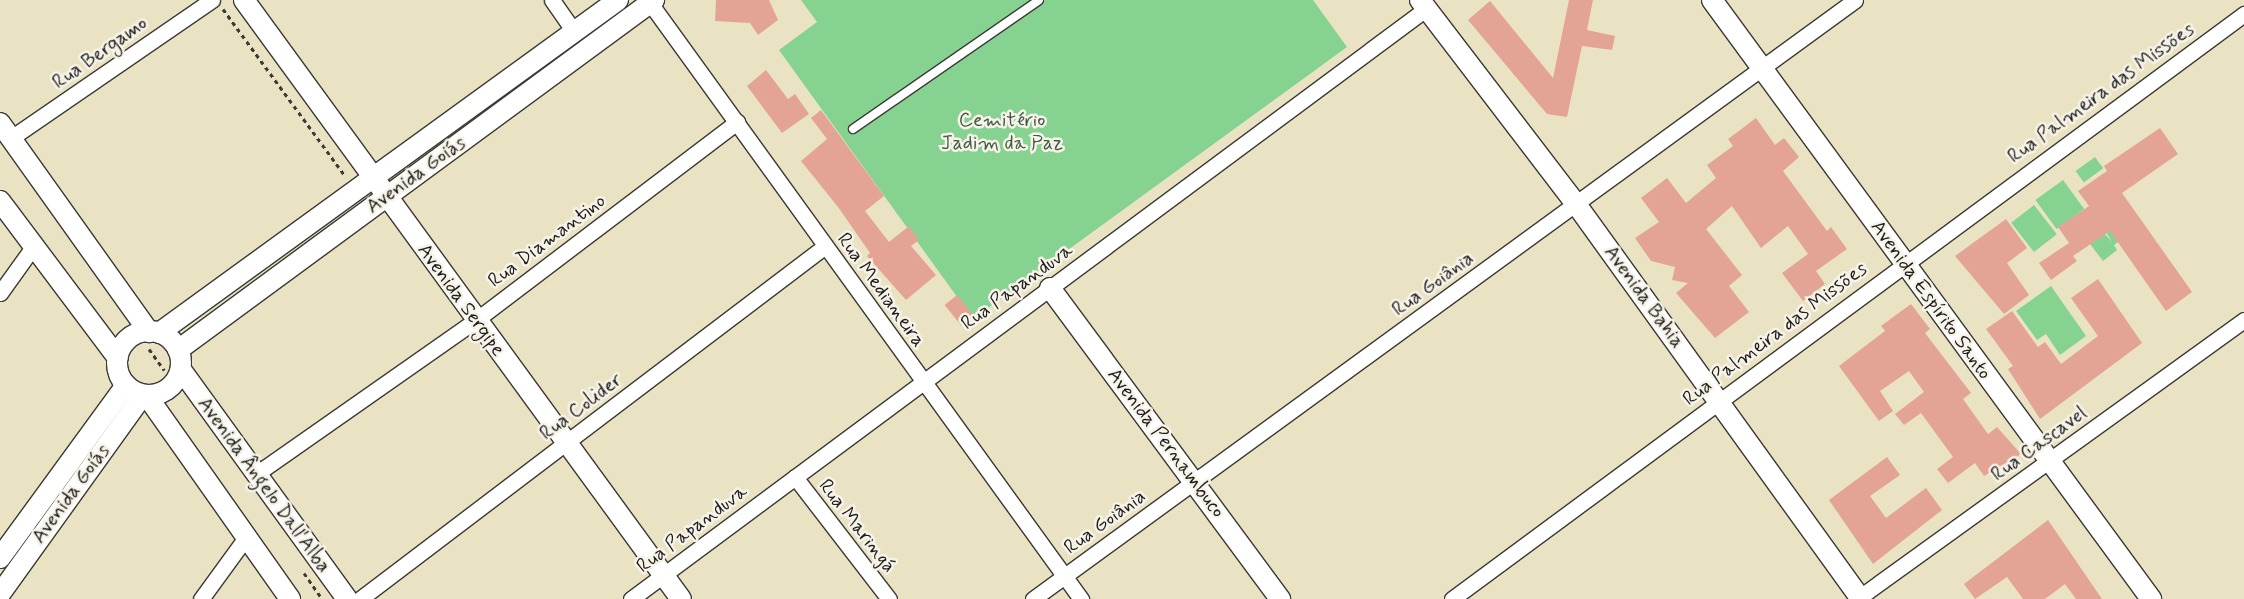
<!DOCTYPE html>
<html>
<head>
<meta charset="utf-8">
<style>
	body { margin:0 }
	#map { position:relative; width:2244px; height:599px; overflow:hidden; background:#eae3c3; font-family:Mynerve,sans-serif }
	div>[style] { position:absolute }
	.green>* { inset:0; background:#85d291; transform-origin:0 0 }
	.building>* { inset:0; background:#e3a495; transform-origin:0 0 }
	.path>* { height:3px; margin-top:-1.5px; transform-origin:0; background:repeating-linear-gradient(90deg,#3b3a35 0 4px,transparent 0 8px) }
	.roads { filter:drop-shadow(1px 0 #3b3a35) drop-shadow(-1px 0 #3b3a35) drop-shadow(0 1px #3b3a35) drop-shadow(0 -1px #3b3a35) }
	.lane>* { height:8px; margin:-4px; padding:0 4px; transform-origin:4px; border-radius:4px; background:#fff }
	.street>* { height:15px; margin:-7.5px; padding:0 7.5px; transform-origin:7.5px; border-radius:7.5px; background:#fff }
	.secondary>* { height:20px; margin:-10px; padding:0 10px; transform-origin:10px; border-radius:10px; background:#fff }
	.secondary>.ring { margin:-10px; padding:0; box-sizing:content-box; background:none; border:20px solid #fff; border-radius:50% }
	span { translate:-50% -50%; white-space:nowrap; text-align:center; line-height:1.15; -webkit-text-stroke:5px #f7f3e8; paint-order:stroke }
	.street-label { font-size:20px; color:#1c1c1c }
	.park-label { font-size:20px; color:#415c45 }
</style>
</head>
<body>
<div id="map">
	<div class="green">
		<i style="clip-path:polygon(801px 0,1313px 0,1347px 47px,973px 319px,779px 50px,817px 22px)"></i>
		<i style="left:2095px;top:157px;width:14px;height:24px;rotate:54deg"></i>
		<i style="left:2063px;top:180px;width:36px;height:34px;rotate:54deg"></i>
		<i style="left:2034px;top:205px;width:37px;height:29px;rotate:52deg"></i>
		<i style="clip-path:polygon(2132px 214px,2140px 226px,2114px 245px,2117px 250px,2103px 261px,2090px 244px,2105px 234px,2112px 242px,2106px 232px)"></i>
		<i style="clip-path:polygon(2051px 286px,2086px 336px,2060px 355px,2046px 334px,2037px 340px,2016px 311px)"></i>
	</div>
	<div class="building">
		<i style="clip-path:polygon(716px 0,769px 0,778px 20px,758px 35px,750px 23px,715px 21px)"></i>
		<i style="clip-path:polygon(1569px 0,1593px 0,1587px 30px,1615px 36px,1612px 50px,1582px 46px,1567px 117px,1547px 114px,1468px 20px,1490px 1px,1553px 78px)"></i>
		<i style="clip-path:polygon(766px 70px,788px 99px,795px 94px,809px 114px,782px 133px,747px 86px)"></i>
		<i style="clip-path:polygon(821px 110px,884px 196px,865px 211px,889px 242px,909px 226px,919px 240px,911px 246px,936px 275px,906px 300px,867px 256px,870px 253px,838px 207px,801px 161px,827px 139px,811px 118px)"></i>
		<i style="clip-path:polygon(1756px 118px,1775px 145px,1784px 138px,1799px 157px,1783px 171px,1827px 231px,1831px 227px,1847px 249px,1816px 271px,1825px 284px,1803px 301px,1782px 273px,1808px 254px,1788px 226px,1761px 248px,1732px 206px,1706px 229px,1742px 275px,1729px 286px,1749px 312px,1715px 338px,1676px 293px,1688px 283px,1672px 280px,1675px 267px,1651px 261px,1635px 238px,1659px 222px,1641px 198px,1667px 178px,1686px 203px,1716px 178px,1707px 165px,1733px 146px,1728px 139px)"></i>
		<i style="clip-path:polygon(2160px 128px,2178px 154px,2122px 193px,2192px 292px,2166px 311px,2110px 231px,2073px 256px,2077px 261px,2051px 280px,2039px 263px,2069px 243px,2058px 227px,2089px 206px,2078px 191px,2107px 171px,2104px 166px)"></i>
		<i style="clip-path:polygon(2006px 219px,2027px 248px,2007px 263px,2029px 295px,2004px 314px,1955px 256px)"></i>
		<i style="clip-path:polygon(2098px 279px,2142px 343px,2040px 419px,2008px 369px,2013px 366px,1986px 329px,2012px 311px,2038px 347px,2045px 342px,2061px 364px,2098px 336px,2071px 298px)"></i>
		<i style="left:957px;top:295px;width:27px;height:16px;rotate:51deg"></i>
		<i style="clip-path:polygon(1911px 304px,1930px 329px,1925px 333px,1971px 393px,1963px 399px,1988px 434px,1997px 427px,2021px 454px,1984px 476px,1975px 463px,1948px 483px,1937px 469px,1953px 457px,1921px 413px,1904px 425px,1895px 414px,1924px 392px,1909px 371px,1880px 391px,1893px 411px,1879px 421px,1839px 366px,1885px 331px,1881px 326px)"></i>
		<i style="clip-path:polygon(1887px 457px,1900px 475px,1870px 496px,1886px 518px,1926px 488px,1942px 510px,1873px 564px,1829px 500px)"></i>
		<i style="clip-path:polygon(2048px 520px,2102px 599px,2076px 599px,2065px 584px,2045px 599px,2023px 599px,2007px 577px,1975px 599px,1964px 584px)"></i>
	</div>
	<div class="path">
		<i style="left:223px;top:9px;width:208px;rotate:53.8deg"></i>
		<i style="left:149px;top:349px;width:26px;rotate:54deg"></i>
		<i style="left:304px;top:573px;width:32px;rotate:55deg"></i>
	</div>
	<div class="roads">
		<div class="lane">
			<i style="left:853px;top:129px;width:226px;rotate:-34.7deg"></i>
		</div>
		<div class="street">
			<i style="left:552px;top:0;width:39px;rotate:55deg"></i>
			<i style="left:650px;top:3px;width:736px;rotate:54.13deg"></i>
			<i style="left:11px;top:138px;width:244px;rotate:-34.5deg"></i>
			<i style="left:0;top:293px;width:57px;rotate:-54.3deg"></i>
			<i style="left:256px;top:474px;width:269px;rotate:-35deg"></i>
			<i style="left:476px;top:320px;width:328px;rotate:-37.2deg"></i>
			<i style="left:795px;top:477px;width:154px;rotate:52.4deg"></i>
			<i style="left:201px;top:599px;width:78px;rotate:-53.9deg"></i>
			<i style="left:360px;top:599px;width:584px;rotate:-37.2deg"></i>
			<i style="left:631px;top:599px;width:991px;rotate:-36.59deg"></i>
			<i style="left:1033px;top:599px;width:1017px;rotate:-36.08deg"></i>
			<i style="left:1452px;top:599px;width:985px;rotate:-36.45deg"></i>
			<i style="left:1857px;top:599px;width:477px;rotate:-35.8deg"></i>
		</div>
		<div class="secondary">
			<i style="left:244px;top:0;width:741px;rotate:53.89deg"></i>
			<i style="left:1420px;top:0;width:257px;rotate:52.6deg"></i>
			<i style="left:1576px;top:204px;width:487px;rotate:54.2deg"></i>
			<i style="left:1712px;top:0;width:743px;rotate:53.76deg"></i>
			<i style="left:0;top:123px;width:257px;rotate:54.5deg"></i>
			<i style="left:0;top:201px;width:196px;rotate:53.1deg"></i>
			<i style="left:1050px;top:288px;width:387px;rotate:53.5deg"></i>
			<i class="ring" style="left:117px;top:331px;width:44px;height:44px"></i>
			<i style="left:159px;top:333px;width:567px;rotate:-35.96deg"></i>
			<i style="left:178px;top:350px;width:591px;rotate:-36.33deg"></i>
			<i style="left:182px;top:371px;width:281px;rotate:54.1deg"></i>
			<i style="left:147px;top:396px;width:248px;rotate:54.8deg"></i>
			<i style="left:0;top:558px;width:214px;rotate:-53.9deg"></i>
			<i style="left:0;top:594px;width:245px;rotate:-54.3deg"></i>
		</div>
	</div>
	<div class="street-label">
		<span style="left:100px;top:53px;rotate:-35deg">Rua Bergamo</span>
		<span style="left:2101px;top:93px;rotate:-36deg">Rua Palmeira das Missões</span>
		<span style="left:416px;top:175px;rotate:-36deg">Avenida Goiás</span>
		<span style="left:547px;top:241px;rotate:-37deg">Rua Diamantino</span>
		<span style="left:1433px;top:284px;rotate:-36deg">Rua Goiânia</span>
		<span style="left:1017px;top:287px;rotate:-36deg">Rua Papanduva</span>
		<span style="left:881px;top:290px;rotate:54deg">Rua Medianeira</span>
		<span style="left:1644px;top:297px;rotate:54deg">Avenida Bahia</span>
		<span style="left:461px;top:300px;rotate:54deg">Avenida Sergipe</span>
		<span style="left:1931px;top:300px;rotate:54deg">Avenida Espírito Santo</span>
		<span style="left:1775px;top:334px;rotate:-37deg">Rua Palmeira das Missões</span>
		<span style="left:581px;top:407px;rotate:-37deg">Rua Colider</span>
		<span style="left:1166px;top:443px;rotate:53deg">Avenida Pernambuco</span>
		<span style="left:2039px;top:444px;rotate:-36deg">Rua Cascavel</span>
		<span style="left:264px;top:485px;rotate:54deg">Avenida Ângelo Dall'Alba</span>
		<span style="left:71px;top:494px;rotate:-54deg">Avenida Goiás</span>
		<span style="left:1105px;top:522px;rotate:-36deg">Rua Goiânia</span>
		<span style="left:857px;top:526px;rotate:52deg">Rua Maringá</span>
		<span style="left:692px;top:529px;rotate:-37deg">Rua Papanduva</span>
	</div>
	<div class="park-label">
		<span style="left:1002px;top:132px">Cemitério<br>Jadim da Paz</span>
	</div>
</div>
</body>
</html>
